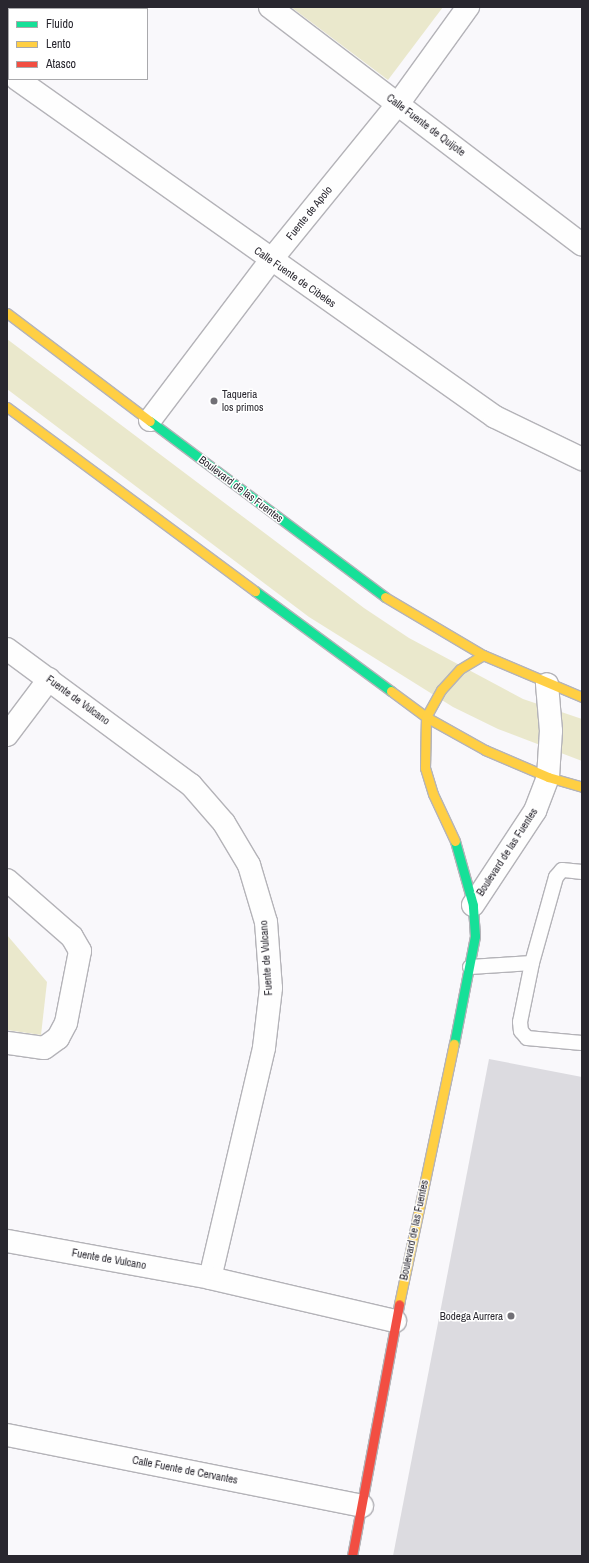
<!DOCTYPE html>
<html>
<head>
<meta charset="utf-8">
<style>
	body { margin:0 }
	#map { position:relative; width:589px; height:1563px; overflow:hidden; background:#f9f8fb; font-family:"Archivo Narrow",sans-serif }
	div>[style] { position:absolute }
	.green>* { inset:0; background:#eae8cc }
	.building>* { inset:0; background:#dcdbe0 }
	.roads { filter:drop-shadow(1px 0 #b4b3b8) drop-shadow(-1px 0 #b4b3b8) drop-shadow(0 1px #b4b3b8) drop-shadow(0 -1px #b4b3b8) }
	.lane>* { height:14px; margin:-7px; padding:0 7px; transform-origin:7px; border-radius:7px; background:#fefefe }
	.street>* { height:22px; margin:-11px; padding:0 11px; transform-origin:11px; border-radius:11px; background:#fefefe }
	.fast>* { height:9px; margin:-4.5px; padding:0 4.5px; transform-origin:4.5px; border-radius:4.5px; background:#16e098 }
	.slow>* { height:9px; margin:-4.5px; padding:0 4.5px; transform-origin:4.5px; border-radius:4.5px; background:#ffcf43 }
	.jam>* { height:9px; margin:-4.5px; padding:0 4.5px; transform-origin:4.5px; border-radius:4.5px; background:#f24e42 }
	.dots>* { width:11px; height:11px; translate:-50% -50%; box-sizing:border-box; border:2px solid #fff; border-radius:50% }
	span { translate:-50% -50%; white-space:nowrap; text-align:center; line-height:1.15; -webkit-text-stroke:3px #fff; paint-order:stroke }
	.street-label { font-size:11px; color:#29272f }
	.poi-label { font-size:11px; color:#29272f }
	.left { translate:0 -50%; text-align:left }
	.right { translate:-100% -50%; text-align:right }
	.frame { position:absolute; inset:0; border:8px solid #29272f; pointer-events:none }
	.legend { position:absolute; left:8px; top:8px; width:140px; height:72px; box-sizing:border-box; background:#fff; border:1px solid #a9a9ac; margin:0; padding:5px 7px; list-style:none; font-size:12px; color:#29272f }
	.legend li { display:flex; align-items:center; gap:8px; height:20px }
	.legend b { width:20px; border:1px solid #a9a9ac }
</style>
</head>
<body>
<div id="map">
	<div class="green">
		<i style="clip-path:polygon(291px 7px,443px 7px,388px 80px)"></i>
		<i style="clip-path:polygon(7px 339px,364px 608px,409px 638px,523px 699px,582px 719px,582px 761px,498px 729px,453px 707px,309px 617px,7px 389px)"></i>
		<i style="clip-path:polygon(7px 935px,47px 982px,41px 1035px,7px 1030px)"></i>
	</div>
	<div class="building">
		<i style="clip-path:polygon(489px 1059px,582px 1077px,582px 1556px,393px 1556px)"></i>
	</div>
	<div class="roads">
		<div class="lane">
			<i style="left:582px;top:872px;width:20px;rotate:-174deg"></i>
			<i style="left:562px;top:870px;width:9px;rotate:131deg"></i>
			<i style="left:556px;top:877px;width:89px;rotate:105.6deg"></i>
			<i style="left:532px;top:963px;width:60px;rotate:101.5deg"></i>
			<i style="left:520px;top:1022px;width:9px;rotate:84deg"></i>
			<i style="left:521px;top:1031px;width:9px;rotate:49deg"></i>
			<i style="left:527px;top:1038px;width:55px;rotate:5.2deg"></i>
			<i style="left:470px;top:967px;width:62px;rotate:-3.7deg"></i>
		</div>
		<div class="street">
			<i style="left:270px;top:7px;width:392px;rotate:37.3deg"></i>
			<i style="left:17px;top:79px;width:585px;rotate:35.26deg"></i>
			<i style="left:495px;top:417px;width:97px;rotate:25.8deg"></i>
			<i style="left:150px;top:420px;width:201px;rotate:-52.9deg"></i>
			<i style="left:271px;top:260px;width:201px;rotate:-50.9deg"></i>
			<i style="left:398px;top:104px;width:120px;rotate:-54.2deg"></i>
			<i style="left:7px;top:649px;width:229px;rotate:36.5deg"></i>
			<i style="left:191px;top:785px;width:50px;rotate:49deg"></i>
			<i style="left:224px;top:823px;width:49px;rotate:59.2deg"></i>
			<i style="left:249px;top:865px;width:59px;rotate:73.4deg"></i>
			<i style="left:266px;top:922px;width:66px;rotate:85.7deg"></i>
			<i style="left:271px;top:988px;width:60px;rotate:96.7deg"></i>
			<i style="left:264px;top:1048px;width:236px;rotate:103.2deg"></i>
			<i style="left:7px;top:735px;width:70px;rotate:-53.1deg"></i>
			<i style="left:7px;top:880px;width:86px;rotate:41.2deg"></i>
			<i style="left:72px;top:937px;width:16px;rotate:60deg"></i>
			<i style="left:80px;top:951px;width:73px;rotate:101deg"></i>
			<i style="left:66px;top:1023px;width:17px;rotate:118deg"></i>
			<i style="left:58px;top:1038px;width:17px;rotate:144deg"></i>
			<i style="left:44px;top:1048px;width:37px;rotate:-172deg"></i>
			<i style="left:473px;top:905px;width:113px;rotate:-56.6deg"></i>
			<i style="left:535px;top:811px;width:36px;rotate:-69deg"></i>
			<i style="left:548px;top:777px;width:46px;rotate:-86.3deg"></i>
			<i style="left:551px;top:731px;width:47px;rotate:-94.9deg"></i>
			<i style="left:7px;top:1241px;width:206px;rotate:10.3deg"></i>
			<i style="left:210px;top:1278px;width:190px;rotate:13.1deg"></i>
			<i style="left:7px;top:1435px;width:362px;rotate:11.3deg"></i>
		</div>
		<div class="fast">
			<i style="left:150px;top:421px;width:294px;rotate:36.8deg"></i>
			<i style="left:255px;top:591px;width:169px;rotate:36.3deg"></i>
			<i style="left:454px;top:1044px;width:110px;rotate:-79deg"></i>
			<i style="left:475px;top:936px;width:31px;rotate:-94deg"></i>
			<i style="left:473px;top:905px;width:66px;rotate:-105.7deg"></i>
		</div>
		<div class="slow">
			<i style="left:7px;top:313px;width:179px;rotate:37.1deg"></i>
			<i style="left:7px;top:407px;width:309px;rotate:36.6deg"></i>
			<i style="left:385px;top:597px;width:114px;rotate:30.6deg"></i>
			<i style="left:483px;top:655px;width:108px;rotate:23deg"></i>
			<i style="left:391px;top:691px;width:44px;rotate:36.6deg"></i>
			<i style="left:426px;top:717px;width:68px;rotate:29.2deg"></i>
			<i style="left:485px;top:750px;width:69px;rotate:23.2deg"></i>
			<i style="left:548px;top:777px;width:35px;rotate:16deg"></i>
			<i style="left:455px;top:841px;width:52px;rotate:-115.1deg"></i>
			<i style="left:433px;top:794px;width:27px;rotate:-107deg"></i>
			<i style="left:425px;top:768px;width:51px;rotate:-88.9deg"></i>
			<i style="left:426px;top:717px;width:31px;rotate:-61deg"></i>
			<i style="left:441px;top:690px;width:28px;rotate:-48deg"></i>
			<i style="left:460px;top:669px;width:27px;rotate:-31deg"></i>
			<i style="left:399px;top:1304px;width:266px;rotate:-78.1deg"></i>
		</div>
		<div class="jam">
			<i style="left:352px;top:1556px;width:256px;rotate:-79.4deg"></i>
		</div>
	</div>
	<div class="dots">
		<i style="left:214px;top:401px;background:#727076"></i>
		<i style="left:511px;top:1316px;background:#727076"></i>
	</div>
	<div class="street-label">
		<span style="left:426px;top:125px;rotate:37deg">Calle Fuente de Quijote</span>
		<span style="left:309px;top:213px;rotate:-51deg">Fuente de Apolo</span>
		<span style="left:295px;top:277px;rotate:35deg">Calle Fuente de Cibeles</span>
		<span style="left:241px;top:489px;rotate:37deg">Boulevard de las Fuentes</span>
		<span style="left:78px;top:700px;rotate:36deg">Fuente de Vulcano</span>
		<span style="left:507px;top:852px;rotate:-57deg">Boulevard de las Fuentes</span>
		<span style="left:266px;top:958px;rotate:-94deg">Fuente de Vulcano</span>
		<span style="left:414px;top:1230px;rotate:-78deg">Boulevard de las Fuentes</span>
		<span style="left:109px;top:1259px;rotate:10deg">Fuente de Vulcano</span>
		<span style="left:185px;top:1470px;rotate:11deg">Calle Fuente de Cervantes</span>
	</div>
	<div class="poi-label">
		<span class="left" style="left:222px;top:401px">Taqueria<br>los primos</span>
		<span class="right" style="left:503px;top:1316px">Bodega Aurrera</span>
	</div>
	<div class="frame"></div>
	<ul class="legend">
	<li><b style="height:5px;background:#16e098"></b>Fluido</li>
	<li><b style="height:5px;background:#ffcf43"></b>Lento</li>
	<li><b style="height:5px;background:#f24e42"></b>Atasco</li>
	</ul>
</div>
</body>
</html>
